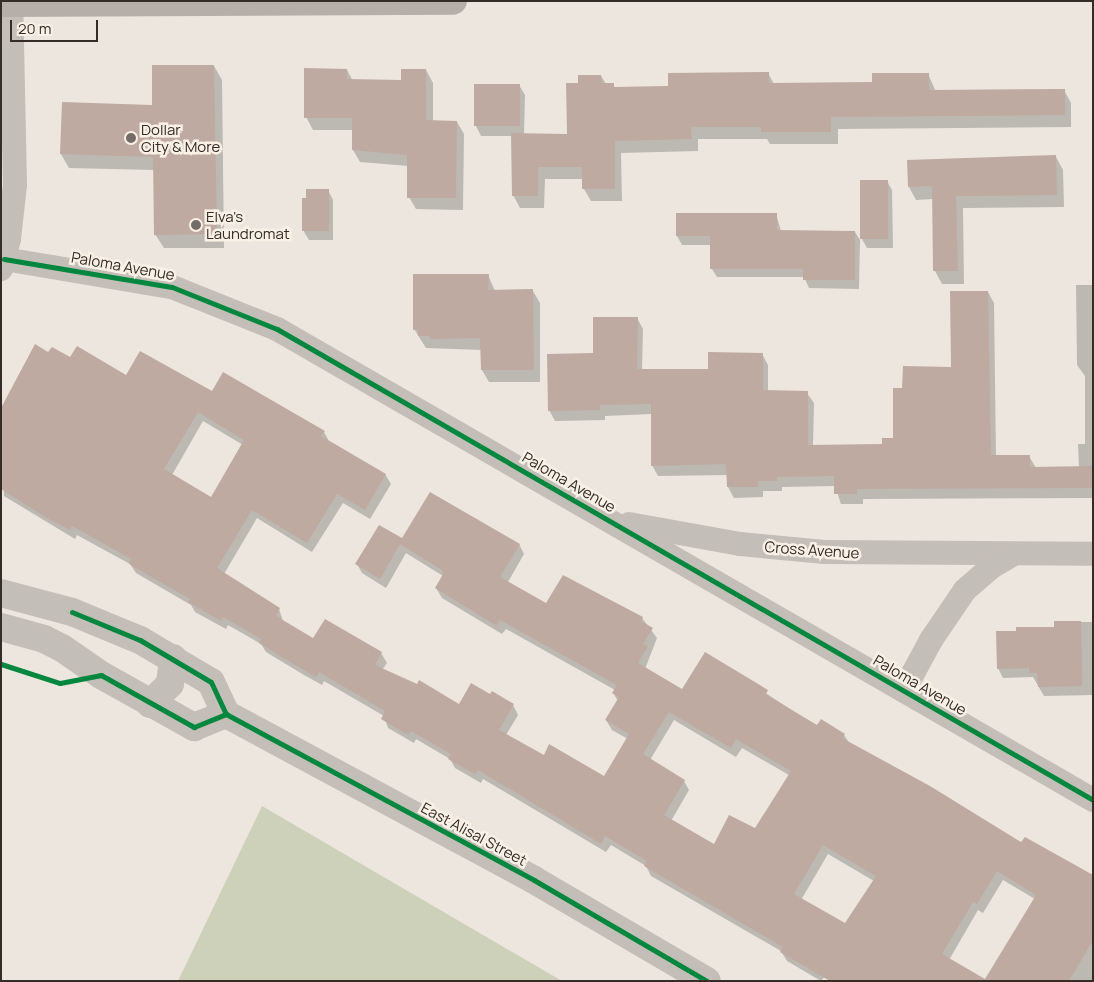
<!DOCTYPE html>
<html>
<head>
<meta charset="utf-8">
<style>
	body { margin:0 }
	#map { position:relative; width:1094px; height:982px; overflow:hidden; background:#ece6df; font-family:Manrope,sans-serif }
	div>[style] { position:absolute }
	.green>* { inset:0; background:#cdd1b9 }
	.shadow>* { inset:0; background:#0003 }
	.building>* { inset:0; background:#bfaaa1; transform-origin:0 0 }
	.minor>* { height:24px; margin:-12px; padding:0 12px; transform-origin:12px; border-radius:12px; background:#c4beb8 }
	.tertiary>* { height:28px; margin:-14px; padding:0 14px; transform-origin:14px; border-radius:14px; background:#c4beb8 }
	.secondary>* { height:28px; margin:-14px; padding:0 14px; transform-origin:14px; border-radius:14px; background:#b5aea9 }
	.cycleway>* { height:5px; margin:-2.5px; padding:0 2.5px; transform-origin:2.5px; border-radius:2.5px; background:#00873e }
	.dots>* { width:14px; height:14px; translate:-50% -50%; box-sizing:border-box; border:2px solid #f9f0e6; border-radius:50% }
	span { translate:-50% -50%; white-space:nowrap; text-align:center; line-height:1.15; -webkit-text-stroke:5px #f9f0e6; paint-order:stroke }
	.poi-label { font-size:15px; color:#352b27 }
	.left { translate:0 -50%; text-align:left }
	.street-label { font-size:15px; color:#352b27 }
	.frame { position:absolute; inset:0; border:2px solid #352b27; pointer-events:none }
	.scale { position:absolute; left:10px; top:20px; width:88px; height:22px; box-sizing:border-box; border:2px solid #352b27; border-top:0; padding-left:6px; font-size:15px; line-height:18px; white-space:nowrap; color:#352b27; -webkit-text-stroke:4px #f9f0e6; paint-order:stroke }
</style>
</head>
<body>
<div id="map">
	<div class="green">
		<i style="clip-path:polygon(262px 806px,562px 981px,178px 981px)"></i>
	</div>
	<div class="shadow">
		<i style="clip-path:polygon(214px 66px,222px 80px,224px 248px,164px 248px,155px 234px,154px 170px,69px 168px,61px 154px,154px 107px)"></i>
		<i style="clip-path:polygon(347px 70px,353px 81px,402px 81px,426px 70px,433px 83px,433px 122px,457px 122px,464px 134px,463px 210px,416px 209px,409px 197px,409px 166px,360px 162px,353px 150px,353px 130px,313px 130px,306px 117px)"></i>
		<i style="clip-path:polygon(768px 73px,774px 84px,873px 84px,928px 74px,936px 92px,1064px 90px,1071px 103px,1071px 127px,838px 129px,838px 144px,770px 144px,767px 139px,698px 139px,698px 151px,621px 153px,622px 201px,591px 201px,584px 189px,583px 179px,545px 179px,544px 208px,520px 208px,513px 195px,513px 136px,481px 136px,476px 126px,476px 85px,519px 85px,525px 95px,524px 135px,568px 135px,579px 84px,601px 76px,606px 84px,613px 84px,615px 88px,669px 87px)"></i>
		<i style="clip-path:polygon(1056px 157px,1063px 170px,1064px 207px,963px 208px,964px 284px,942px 284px,935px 271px,933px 199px,916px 200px,909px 187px)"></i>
		<i style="clip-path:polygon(887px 181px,892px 190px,893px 248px,867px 248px,862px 239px)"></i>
		<i style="clip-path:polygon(328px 190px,333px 200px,333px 240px,309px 240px,303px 230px)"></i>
		<i style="clip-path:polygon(677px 214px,776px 214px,781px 231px,855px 232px,860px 240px,859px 289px,809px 288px,804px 277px,717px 277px,712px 269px,711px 245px,682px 245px,677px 236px)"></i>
		<i style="clip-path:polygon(488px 275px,495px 291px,533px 291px,540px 303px,540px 382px,489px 382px,482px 370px,482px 350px,426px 348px,414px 329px)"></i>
		<i style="clip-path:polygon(1076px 285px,1093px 285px,1093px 498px,863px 499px,863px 504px,841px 504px,835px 486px,782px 487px,782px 491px,763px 491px,763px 497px,734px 498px,728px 487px,728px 475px,658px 476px,652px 465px,652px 414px,605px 416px,605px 420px,555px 421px,549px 410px,595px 354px,637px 318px,643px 329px,642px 370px,709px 370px,762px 354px,768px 365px,768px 391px,807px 393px,814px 403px,813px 446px,884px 446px,894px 439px,903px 389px,953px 368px,988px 292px,994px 303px,996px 456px,1029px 456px,1036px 468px,1079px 467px,1078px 444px,1085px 444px,1085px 376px,1077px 365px)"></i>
		<i style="clip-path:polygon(evenodd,35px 346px,49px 354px,127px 376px,212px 392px,324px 432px,329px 441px,385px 474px,391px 484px,370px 519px,343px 503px,312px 552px,257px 518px,224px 574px,279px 609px,283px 621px,314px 640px,381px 653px,387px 663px,382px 670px,459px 705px,513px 705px,518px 715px,506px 735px,545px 757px,604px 778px,628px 739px,612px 730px,606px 720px,618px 701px,613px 693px,615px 690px,506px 629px,502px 634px,442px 598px,436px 588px,443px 576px,406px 553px,386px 588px,362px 573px,357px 564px,402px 540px,519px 544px,524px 554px,508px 582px,547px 605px,642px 618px,657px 638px,645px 669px,683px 691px,705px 654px,818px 727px,844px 735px,850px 744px,1022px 844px,1093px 878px,1093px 981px,985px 981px,1035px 899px,1003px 880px,983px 913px,978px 910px,949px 960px,826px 975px,821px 981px,787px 961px,781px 951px,651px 876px,646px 866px,611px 845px,606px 852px,483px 779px,481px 783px,455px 768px,450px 759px,416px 739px,414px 743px,388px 728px,384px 716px,324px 681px,322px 685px,304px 675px,266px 652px,261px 644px,228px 625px,226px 629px,195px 612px,191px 605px,136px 573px,130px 564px,77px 535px,75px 539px,4px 496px,1px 409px,35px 346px,203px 421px,243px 445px,211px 499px,172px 475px,203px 421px,35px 346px,674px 720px,736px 757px,742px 748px,789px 775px,755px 830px,714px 846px,671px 821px,689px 790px,684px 781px,650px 760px,674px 720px,35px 346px,828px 854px,874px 881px,845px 924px,801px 900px,828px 854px)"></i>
		<i style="clip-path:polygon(1055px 622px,1093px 622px,1093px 695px,1044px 696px,1033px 677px,1003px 678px,998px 668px,1018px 632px,1055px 628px)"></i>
	</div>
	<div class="building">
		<i style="clip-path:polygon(152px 65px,214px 65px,217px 234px,154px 235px,153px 157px,60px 154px,62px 102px,152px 105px)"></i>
		<i style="clip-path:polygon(304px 68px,347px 69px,347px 79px,401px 80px,401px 69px,426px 69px,426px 120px,457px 121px,456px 198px,407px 198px,407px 155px,352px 150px,352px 118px,304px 118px)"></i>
		<i style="clip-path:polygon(769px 72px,769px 83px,872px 82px,872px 73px,929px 73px,929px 90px,1065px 89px,1065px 115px,831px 117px,831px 132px,761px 132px,761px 127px,691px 127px,692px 139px,615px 141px,615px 189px,582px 189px,582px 167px,538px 167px,538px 196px,512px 196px,511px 133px,567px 134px,566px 83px,578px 83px,578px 75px,601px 75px,602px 83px,614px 83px,614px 87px,668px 86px,668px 73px)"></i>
		<i style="left:474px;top:84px;width:46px;height:42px"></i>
		<i style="clip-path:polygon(1056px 155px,1057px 195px,956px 196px,958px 271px,933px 271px,932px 186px,908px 187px,907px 160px)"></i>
		<i style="left:860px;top:180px;width:28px;height:59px"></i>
		<i style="clip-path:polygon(306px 189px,329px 189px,329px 231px,302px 231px,302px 198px,306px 198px)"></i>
		<i style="clip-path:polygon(676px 213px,777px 213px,777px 230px,855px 231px,855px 280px,803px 280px,803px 269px,710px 269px,710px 236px,676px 236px)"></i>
		<i style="clip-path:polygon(413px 274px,489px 274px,488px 290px,533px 289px,534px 370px,481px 370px,480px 338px,430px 339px,430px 336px,418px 336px,418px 329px,413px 330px)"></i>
		<i style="clip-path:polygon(950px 291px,988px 291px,991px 455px,1030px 455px,1030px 467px,1093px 466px,1093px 488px,857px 489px,857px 494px,834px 494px,834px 476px,777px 477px,777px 481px,758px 481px,758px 487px,727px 487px,726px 464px,651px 466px,651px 404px,600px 405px,600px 410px,548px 411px,547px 354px,593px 353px,593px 317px,638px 317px,637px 369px,708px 369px,708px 352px,763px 353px,763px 390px,808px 391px,808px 445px,882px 444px,882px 438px,893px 438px,893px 388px,902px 388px,903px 366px,951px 367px)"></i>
		<i style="clip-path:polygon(evenodd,35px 344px,48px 352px,52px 347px,70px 357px,77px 346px,126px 375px,140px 351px,212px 391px,223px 372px,325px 431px,321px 436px,386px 474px,365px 510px,337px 494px,307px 543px,252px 510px,217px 568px,280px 608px,276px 616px,313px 638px,325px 619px,382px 652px,375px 665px,417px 684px,419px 680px,459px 704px,471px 683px,490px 694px,492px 691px,514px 704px,499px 730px,544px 755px,549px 744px,604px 776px,629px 734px,605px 720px,619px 697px,612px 693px,617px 685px,500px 620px,497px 626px,435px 588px,443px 574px,442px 570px,400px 544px,380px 579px,355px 564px,379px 525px,402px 538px,430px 492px,520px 544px,500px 577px,546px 603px,563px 575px,643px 617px,641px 621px,653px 628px,643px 644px,648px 646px,638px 663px,682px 689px,705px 652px,768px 690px,766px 694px,770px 697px,817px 725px,821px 719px,845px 734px,842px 738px,930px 786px,1021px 842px,1025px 837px,1093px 875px,1093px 940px,1069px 981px,830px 981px,780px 952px,783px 947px,644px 866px,647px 861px,605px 836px,601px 844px,478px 770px,475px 774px,448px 759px,451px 754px,411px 731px,408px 735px,381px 719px,385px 711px,319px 672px,316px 677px,297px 666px,259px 643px,261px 639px,223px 617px,221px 621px,188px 602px,190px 599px,129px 564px,131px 559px,85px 533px,72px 526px,70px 530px,47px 518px,1px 489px,1px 408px,35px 344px,198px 412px,244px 440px,211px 497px,164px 469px,198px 412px,35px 344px,669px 712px,731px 748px,736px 739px,791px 771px,755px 828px,729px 815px,714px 844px,664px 815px,685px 780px,643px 754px,669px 712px,35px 344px,823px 845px,876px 876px,845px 923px,794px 894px,823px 845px,35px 344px,997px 871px,1036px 895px,985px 979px,942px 954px,973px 902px,977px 904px,997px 871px)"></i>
		<i style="clip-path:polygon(1054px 621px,1081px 621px,1082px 686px,1038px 687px,1037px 673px,1029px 673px,1029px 668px,997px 669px,996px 631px,1016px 631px,1016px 627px,1054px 627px)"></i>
	</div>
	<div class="minor">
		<i style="left:4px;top:259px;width:170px;rotate:9.5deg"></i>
		<i style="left:172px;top:287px;width:113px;rotate:21.8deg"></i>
		<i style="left:277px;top:329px;width:942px;rotate:29.99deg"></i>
		<i style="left:1px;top:269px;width:31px;rotate:-75deg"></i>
		<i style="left:9px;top:239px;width:54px;rotate:-83.7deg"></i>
		<i style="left:15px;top:185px;width:184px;rotate:-91.2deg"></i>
		<i style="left:629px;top:524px;width:113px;rotate:10.2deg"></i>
		<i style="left:740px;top:544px;width:85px;rotate:5.4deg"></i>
		<i style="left:825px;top:552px;width:268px;rotate:0.4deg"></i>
		<i style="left:904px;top:690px;width:57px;rotate:-61.6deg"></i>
		<i style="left:931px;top:640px;width:60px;rotate:-55.8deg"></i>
		<i style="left:965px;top:590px;width:33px;rotate:-41deg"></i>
		<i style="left:990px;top:568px;width:27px;rotate:-31deg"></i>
	</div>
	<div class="tertiary">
		<i style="left:1px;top:593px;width:73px;rotate:15deg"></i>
		<i style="left:72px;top:612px;width:74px;rotate:22.4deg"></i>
		<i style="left:140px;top:640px;width:82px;rotate:30.6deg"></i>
		<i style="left:211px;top:682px;width:35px;rotate:65deg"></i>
		<i style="left:226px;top:714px;width:350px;rotate:28.3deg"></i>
		<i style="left:534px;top:880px;width:200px;rotate:30.3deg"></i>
		<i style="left:1px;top:627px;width:45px;rotate:15.6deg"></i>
		<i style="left:44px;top:639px;width:20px;rotate:27deg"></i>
		<i style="left:62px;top:648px;width:47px;rotate:34.7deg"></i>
		<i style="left:101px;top:675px;width:107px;rotate:29.2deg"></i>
		<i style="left:194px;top:727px;width:35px;rotate:-22deg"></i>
		<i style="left:150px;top:704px;width:28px;rotate:-45deg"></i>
		<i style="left:170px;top:684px;width:26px;rotate:-83deg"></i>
	</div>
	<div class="secondary">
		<i style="left:1px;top:3px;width:452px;rotate:-0.3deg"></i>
	</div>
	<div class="cycleway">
		<i style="left:4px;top:259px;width:170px;rotate:9.5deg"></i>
		<i style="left:172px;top:287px;width:113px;rotate:21.8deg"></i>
		<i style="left:277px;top:329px;width:942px;rotate:29.99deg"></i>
		<i style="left:72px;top:612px;width:74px;rotate:22.4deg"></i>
		<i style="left:140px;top:640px;width:82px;rotate:30.6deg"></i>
		<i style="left:211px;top:682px;width:35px;rotate:65deg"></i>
		<i style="left:226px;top:714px;width:350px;rotate:28.3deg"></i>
		<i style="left:534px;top:880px;width:200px;rotate:30.3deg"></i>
		<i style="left:1px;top:664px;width:62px;rotate:17.9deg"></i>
		<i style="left:60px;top:683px;width:42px;rotate:-11deg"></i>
		<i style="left:101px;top:675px;width:107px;rotate:29.2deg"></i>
		<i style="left:194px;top:727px;width:35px;rotate:-22deg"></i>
	</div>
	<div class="dots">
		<i style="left:131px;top:138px;background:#756c67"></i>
		<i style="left:196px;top:225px;background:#756c67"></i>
	</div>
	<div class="poi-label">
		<span class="left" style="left:141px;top:138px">Dollar<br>City &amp; More</span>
		<span class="left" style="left:206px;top:225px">Elva's<br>Laundromat</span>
	</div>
	<div class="street-label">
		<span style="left:123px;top:266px;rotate:10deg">Paloma Avenue</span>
		<span style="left:569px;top:482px;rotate:30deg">Paloma Avenue</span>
		<span style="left:812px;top:550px;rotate:4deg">Cross Avenue</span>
		<span style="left:920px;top:685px;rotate:30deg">Paloma Avenue</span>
		<span style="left:474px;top:834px;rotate:28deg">East Alisal Street</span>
	</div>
	<div class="frame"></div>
	<div class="scale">20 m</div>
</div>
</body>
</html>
